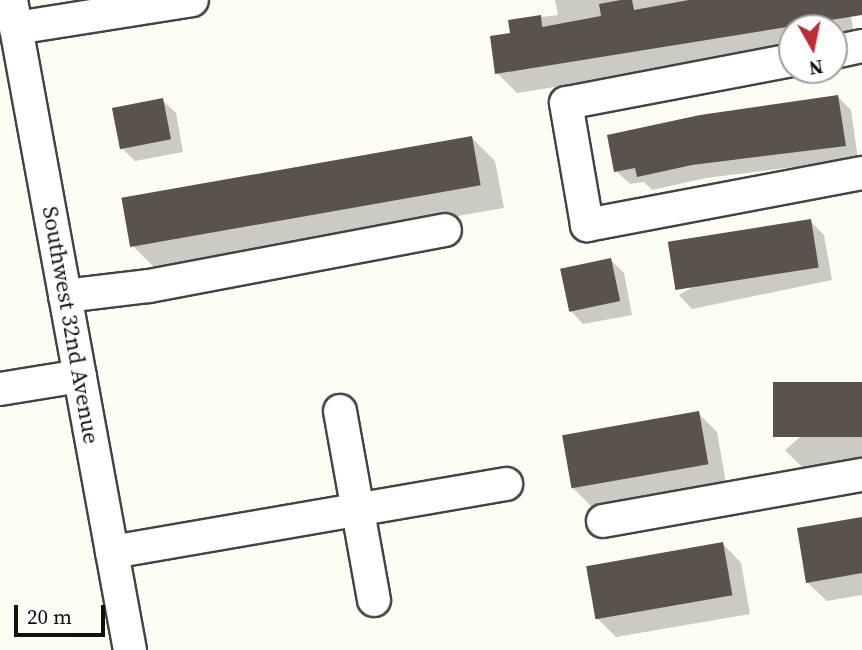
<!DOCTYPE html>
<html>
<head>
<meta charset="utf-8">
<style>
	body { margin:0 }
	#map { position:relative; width:862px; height:650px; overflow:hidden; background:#fefdf4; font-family:"Source Serif 4",serif }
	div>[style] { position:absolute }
	.shadow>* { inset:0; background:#0003 }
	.building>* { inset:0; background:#59524d; transform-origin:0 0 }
	.roads { filter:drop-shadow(2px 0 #434343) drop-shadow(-2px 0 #434343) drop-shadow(0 2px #434343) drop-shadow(0 -2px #434343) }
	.minor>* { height:32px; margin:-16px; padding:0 16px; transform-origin:16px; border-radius:16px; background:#fff }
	span { translate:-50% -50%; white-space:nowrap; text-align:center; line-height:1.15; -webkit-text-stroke:7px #fff; paint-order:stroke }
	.street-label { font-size:23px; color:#101010 }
	.north { position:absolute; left:778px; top:14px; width:70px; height:70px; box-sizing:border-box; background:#fff; border:2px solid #9f9f9f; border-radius:50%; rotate:171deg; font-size:19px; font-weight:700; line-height:28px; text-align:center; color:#101010 }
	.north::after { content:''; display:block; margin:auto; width:24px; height:32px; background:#bb2e33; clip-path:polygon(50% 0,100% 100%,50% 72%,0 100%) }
	.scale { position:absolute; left:14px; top:605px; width:91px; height:32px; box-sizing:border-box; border:4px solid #101010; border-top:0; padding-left:9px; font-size:21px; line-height:24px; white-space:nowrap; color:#101010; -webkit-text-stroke:5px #fff; paint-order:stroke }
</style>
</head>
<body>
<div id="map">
	<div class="shadow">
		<i style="clip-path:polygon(555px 0,848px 0,855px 39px,834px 43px,834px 28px,792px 28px,792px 49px,517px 93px,497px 73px,512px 34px,510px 21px,558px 15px)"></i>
		<i style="clip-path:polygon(837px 96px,851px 110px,858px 159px,706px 178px,652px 190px,644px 182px,630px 184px,616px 171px)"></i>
		<i style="clip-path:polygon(162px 100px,176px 113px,183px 152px,135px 161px,122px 148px)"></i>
		<i style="clip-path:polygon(471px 137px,495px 161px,504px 208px,155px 268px,131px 244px)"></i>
		<i style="clip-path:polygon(810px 221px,824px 235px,832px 280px,692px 309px,679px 295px)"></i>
		<i style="clip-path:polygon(611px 260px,624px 273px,632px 315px,583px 324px,570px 310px)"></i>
		<i style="clip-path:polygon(862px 384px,862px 459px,805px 470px,785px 450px)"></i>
		<i style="clip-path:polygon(698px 413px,717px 432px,726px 483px,592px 507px,572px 487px)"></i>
		<i style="clip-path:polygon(862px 519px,862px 595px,827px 601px,807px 582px)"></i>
		<i style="clip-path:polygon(722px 543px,741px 563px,750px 614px,616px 637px,597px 618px)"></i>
	</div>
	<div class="building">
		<i style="clip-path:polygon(621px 0,632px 0,634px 10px,689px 0,862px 0,862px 15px,495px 74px,490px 36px,510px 33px,508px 20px,541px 15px,542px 27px,601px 16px,599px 4px)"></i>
		<i style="clip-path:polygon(838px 95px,846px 146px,692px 165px,637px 177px,635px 168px,614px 172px,607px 135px,700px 115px)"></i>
		<i style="left:163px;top:98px;width:42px;height:52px;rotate:79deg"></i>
		<i style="left:472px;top:136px;width:50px;height:356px;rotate:80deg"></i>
		<i style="left:811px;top:219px;width:49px;height:145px;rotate:81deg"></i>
		<i style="left:611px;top:258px;width:44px;height:52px;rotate:78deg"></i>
		<i style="left:862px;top:382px;width:55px;height:89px;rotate:90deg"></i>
		<i style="left:699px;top:411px;width:54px;height:139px;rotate:80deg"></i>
		<i style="clip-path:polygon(862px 517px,862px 573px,806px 583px,797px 528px)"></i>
		<i style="left:723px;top:542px;width:54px;height:139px;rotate:80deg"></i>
	</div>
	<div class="roads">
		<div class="minor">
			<i style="left:11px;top:0;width:661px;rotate:79.63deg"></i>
			<i style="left:16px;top:28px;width:178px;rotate:-9deg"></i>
			<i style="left:834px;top:52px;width:29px;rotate:-12deg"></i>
			<i style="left:792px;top:60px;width:230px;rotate:169.2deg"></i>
			<i style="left:566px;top:103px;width:124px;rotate:80.2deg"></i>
			<i style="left:587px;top:225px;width:280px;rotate:-10.7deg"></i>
			<i style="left:65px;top:296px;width:85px;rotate:-6.8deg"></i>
			<i style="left:149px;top:286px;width:301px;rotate:-10.7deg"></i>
			<i style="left:0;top:389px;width:81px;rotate:-9.2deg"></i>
			<i style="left:340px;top:411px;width:192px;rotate:79.8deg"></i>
			<i style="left:603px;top:521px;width:263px;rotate:-10.1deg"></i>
			<i style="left:112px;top:552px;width:400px;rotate:-9.8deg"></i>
		</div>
	</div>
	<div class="street-label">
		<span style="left:71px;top:325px;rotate:80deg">Southwest 32nd Avenue</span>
	</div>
	<div class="north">N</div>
	<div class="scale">20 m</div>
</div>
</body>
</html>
